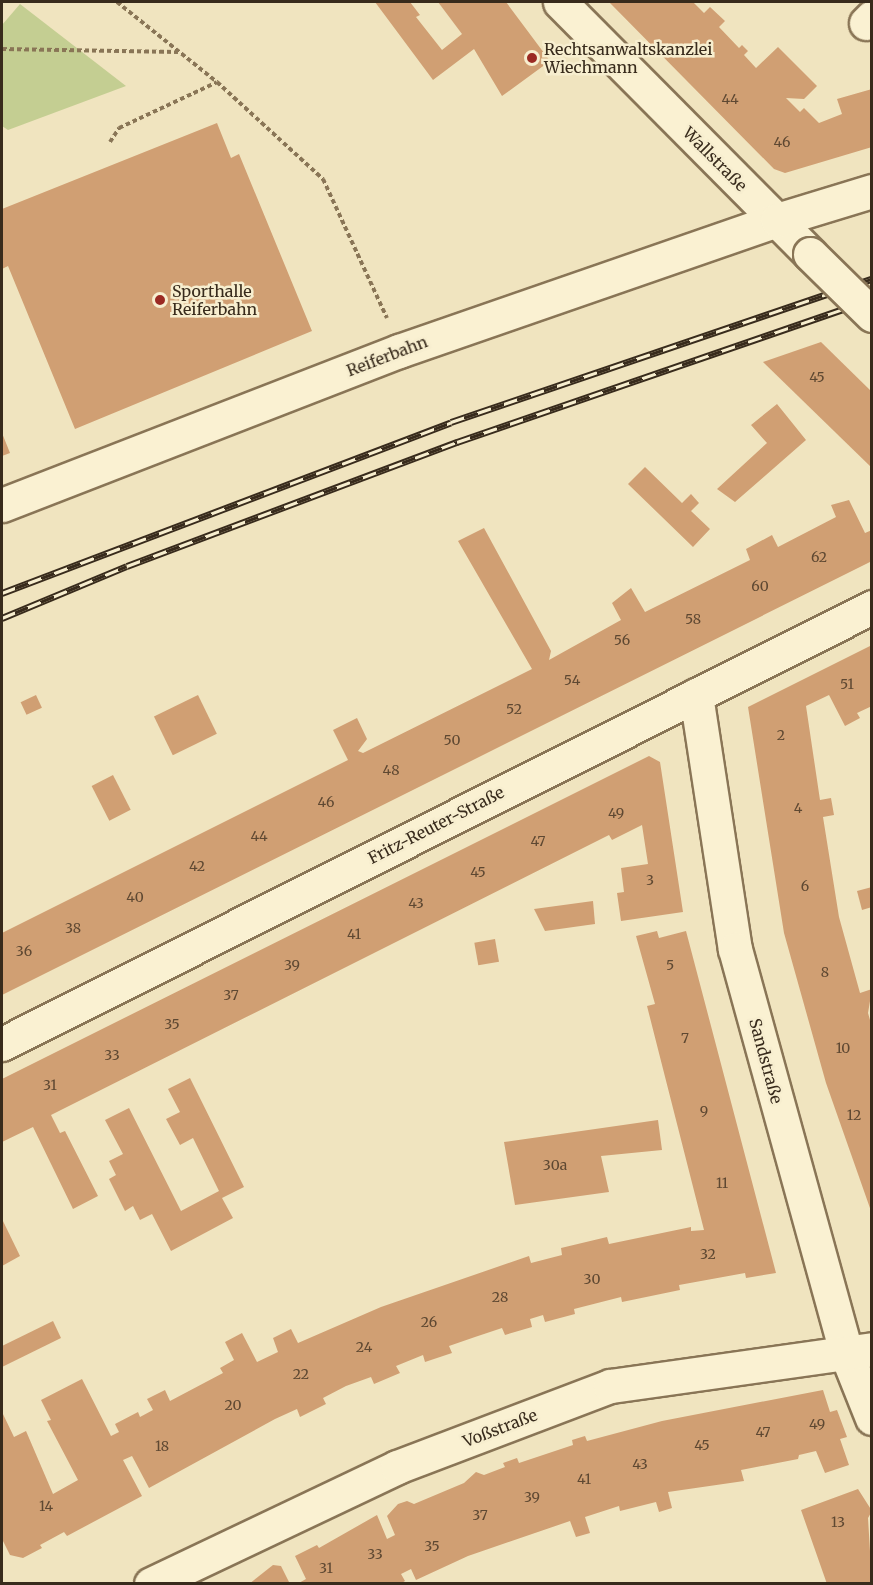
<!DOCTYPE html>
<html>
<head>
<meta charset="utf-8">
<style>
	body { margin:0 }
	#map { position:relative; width:873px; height:1585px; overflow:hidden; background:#f0e4bf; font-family:Merriweather,serif }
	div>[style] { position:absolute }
	.green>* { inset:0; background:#c4ce92 }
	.building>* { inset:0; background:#d09f73; transform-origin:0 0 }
	.path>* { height:4px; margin-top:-2px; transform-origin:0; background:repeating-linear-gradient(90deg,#897556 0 4.5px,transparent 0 7.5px) }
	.roads { filter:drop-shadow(2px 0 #897556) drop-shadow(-2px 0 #897556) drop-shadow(0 2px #897556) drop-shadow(0 -2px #897556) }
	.minor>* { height:33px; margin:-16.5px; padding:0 16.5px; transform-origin:16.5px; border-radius:16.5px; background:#faf1d2 }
	.rail>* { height:7px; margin-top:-3.5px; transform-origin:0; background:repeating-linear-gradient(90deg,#f7eecf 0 14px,#382b1c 0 28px); box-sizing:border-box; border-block:2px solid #382b1c }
	.bridges { filter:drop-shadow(2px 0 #897556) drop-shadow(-2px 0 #897556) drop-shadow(0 2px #897556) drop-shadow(0 -2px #897556) }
	.minor-bridge>* { height:33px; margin:-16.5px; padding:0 16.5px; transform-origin:16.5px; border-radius:16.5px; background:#faf1d2 }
	.dots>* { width:16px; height:16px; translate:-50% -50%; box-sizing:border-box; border:3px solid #f7eecf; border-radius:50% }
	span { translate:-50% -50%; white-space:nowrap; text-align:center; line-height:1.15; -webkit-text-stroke:5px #f7eecf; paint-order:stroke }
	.number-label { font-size:14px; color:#5e4832 }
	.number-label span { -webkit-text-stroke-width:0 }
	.poi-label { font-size:16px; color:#382b1c }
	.left { translate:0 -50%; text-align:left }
	.street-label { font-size:16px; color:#382b1c }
	.frame { position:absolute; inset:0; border:3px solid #382b1c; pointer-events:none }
</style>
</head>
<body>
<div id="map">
	<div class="green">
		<i style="clip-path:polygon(20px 4px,126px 86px,8px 130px,2px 126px,2px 25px)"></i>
	</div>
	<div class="building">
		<i style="clip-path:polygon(375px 2px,410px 2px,420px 15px,416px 17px,442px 50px,462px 34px,438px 2px,506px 2px,550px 61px,502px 96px,474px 49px,433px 80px)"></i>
		<i style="clip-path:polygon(609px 2px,693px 2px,704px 13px,710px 7px,725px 21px,719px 27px,739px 48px,742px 45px,748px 51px,744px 55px,756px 68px,778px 47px,817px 86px,804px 99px,786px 98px,800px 112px,804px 108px,819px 123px,842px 114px,837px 99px,872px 89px,872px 147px,785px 173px,774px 169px)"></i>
		<i style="clip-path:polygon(217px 123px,231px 158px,239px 154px,312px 331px,75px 429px,8px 266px,2px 269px,2px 209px)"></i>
		<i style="clip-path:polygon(821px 342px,872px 392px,872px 468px,763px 362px)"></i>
		<i style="clip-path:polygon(777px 404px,806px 440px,735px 502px,717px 489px,767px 443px,751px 425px)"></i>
		<i style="clip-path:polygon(2px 433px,10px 453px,2px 456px)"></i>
		<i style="clip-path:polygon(645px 467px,682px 503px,691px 494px,699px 503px,691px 511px,710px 529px,693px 547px,628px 484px)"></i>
		<i style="clip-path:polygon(849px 500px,865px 533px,872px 530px,872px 561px,2px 995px,2px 933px,348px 760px,333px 730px,357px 718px,367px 739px,358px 751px,363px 753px,532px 669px,458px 541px,484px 528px,551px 651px,549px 660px,621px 620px,612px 603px,631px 588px,645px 612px,750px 560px,746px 549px,772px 535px,778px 547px,836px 517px,831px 505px)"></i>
		<i style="clip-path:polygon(872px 645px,872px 706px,857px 713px,860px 718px,845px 726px,829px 695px,806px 706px,820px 800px,831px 798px,834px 815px,823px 817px,839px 917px,860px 993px,872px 989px,868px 1013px,872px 1027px,871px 1211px,826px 1083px,784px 933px,748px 707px)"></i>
		<i style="left:36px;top:695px;width:14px;height:17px;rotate:65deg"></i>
		<i style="left:198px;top:695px;width:43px;height:49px;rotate:64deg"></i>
		<i style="clip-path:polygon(649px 756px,660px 762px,683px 912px,621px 921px,617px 893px,624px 892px,621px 868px,648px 864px,642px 825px,612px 840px,609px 835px,51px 1115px,60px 1133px,65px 1131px,98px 1196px,73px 1209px,33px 1127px,2px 1142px,2px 1079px)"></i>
		<i style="left:113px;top:775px;width:39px;height:24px;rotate:63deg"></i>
		<i style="clip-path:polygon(872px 887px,872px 907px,862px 910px,857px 891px)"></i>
		<i style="clip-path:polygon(593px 901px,595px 924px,545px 931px,534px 909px)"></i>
		<i style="clip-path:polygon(657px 931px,659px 938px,686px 931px,776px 1273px,746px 1278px,745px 1273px,679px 1285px,680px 1290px,622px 1302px,621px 1297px,574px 1309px,575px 1314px,545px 1322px,543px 1315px,530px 1319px,532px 1327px,505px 1335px,502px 1328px,475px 1337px,449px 1346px,452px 1353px,425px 1362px,423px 1355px,396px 1366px,400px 1373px,374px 1384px,371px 1377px,346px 1386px,323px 1398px,326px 1404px,300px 1417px,297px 1409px,275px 1419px,149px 1488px,132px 1456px,123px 1460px,142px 1496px,67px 1536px,64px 1532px,40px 1545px,42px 1548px,23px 1558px,10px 1555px,2px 1539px,2px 1412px,14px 1437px,26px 1431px,53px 1494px,78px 1480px,47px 1421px,51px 1420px,41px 1400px,82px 1379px,111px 1436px,119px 1432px,115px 1424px,138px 1412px,140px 1417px,153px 1410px,147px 1399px,165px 1390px,170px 1401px,223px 1373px,220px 1368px,234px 1360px,225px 1342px,242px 1333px,257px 1362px,278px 1352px,273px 1338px,291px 1329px,298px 1343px,381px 1307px,529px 1256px,531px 1263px,562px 1255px,561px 1248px,607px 1237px,609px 1244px,691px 1227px,691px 1231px,704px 1230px,647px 1006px,655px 1004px,636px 936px)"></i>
		<i style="left:495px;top:939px;width:23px;height:21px;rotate:80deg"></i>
		<i style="clip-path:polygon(190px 1078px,244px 1187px,222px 1198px,233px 1218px,171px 1251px,152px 1214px,140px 1220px,133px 1206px,125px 1211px,109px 1179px,116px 1175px,109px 1161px,123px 1154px,105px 1120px,129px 1108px,181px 1211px,219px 1191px,193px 1138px,180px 1145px,166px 1119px,180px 1112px,168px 1089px)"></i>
		<i style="clip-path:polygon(658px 1120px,662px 1150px,601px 1156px,609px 1192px,515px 1205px,504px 1142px)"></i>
		<i style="clip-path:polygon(2px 1219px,20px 1256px,2px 1266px)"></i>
		<i style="clip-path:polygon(53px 1321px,61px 1338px,2px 1367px,2px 1346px)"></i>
		<i style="clip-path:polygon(823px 1390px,830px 1412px,837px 1410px,847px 1437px,840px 1439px,849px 1465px,825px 1473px,816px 1451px,799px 1455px,798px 1459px,741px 1470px,744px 1481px,668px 1492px,672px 1508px,659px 1512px,656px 1502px,620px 1511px,619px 1506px,585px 1517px,590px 1533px,576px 1537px,570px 1521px,468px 1556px,416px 1580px,411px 1569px,401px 1574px,405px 1581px,400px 1584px,297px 1584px,306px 1579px,295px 1556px,317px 1545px,319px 1548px,377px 1515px,387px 1539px,395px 1535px,387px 1516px,398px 1504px,407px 1501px,414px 1504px,464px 1483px,476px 1472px,484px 1475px,505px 1467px,503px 1463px,517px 1458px,519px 1463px,573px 1445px,572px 1440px,585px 1436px,587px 1441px,662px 1421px)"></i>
		<i style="clip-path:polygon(858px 1489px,872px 1511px,868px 1518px,872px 1584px,827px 1584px,801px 1510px)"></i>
		<i style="clip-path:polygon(273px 1565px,281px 1566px,290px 1584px,249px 1584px)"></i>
	</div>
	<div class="path">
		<i style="left:117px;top:2px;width:128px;rotate:38.7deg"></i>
		<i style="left:217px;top:82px;width:144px;rotate:42.5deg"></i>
		<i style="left:323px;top:179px;width:153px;rotate:65.3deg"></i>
		<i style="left:2px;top:49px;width:176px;rotate:1deg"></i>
		<i style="left:110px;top:142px;width:17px;rotate:-57deg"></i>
		<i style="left:119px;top:128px;width:108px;rotate:-25.1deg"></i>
	</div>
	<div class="roads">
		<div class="minor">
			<i style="left:560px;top:2px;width:355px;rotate:45.2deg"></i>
			<i style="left:866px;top:23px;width:8px;rotate:-45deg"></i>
			<i style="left:2px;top:505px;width:426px;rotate:-21.2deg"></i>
			<i style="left:399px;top:351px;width:400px;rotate:-19.1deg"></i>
			<i style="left:777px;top:220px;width:99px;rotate:-17deg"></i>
			<i style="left:696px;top:695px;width:257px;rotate:81.3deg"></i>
			<i style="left:735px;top:949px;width:419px;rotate:74.6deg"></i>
			<i style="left:846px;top:1353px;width:70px;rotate:68.2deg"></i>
			<i style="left:2px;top:1044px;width:974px;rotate:-26.67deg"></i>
			<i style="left:151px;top:1584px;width:272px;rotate:-25.4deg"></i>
			<i style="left:397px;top:1467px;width:228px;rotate:-20.8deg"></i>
			<i style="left:610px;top:1386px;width:265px;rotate:-8deg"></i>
		</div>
	</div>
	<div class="rail">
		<i style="left:2px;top:593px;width:480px;rotate:-20.8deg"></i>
		<i style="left:451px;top:422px;width:445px;rotate:-18.8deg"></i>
		<i style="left:2px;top:618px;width:135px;rotate:-22.6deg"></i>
		<i style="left:127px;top:566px;width:353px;rotate:-20.6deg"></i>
		<i style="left:457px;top:442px;width:439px;rotate:-19deg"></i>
	</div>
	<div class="bridges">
		<div class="minor-bridge">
			<i style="left:810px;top:254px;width:87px;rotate:44.5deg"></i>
		</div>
	</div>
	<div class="dots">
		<i style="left:532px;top:58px;background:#9b2a23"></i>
		<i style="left:160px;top:300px;background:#9b2a23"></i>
	</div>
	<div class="number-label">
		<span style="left:730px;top:99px">44</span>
		<span style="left:782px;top:142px">46</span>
		<span style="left:817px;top:377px">45</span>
		<span style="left:819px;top:557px">62</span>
		<span style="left:760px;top:586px">60</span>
		<span style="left:693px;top:619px">58</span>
		<span style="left:622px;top:640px">56</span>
		<span style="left:572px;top:680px">54</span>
		<span style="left:847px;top:684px">51</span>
		<span style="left:514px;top:709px">52</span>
		<span style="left:781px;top:735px">2</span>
		<span style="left:452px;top:740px">50</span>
		<span style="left:391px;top:770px">48</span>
		<span style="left:326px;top:802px">46</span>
		<span style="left:798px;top:808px">4</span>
		<span style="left:616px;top:813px">49</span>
		<span style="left:259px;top:836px">44</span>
		<span style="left:538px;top:841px">47</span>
		<span style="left:197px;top:866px">42</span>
		<span style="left:478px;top:872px">45</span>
		<span style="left:650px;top:880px">3</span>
		<span style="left:805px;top:886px">6</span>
		<span style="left:135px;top:897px">40</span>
		<span style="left:416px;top:903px">43</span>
		<span style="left:73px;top:928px">38</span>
		<span style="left:354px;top:934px">41</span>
		<span style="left:24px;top:951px">36</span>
		<span style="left:292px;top:965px">39</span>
		<span style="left:670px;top:965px">5</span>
		<span style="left:825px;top:972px">8</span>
		<span style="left:231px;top:995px">37</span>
		<span style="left:172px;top:1024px">35</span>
		<span style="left:685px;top:1038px">7</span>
		<span style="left:843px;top:1048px">10</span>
		<span style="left:112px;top:1055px">33</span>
		<span style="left:50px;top:1085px">31</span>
		<span style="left:704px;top:1111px">9</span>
		<span style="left:854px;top:1115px">12</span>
		<span style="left:555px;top:1165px">30a</span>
		<span style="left:722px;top:1183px">11</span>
		<span style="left:708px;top:1254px">32</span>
		<span style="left:592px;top:1279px">30</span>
		<span style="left:500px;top:1297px">28</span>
		<span style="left:429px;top:1322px">26</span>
		<span style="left:364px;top:1347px">24</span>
		<span style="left:301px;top:1374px">22</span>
		<span style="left:233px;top:1405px">20</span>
		<span style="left:817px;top:1424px">49</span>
		<span style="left:763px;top:1432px">47</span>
		<span style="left:702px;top:1445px">45</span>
		<span style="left:162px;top:1446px">18</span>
		<span style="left:640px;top:1464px">43</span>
		<span style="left:584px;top:1479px">41</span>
		<span style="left:532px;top:1497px">39</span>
		<span style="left:46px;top:1506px">14</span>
		<span style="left:480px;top:1515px">37</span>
		<span style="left:838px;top:1522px">13</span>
		<span style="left:432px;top:1546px">35</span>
		<span style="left:375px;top:1554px">33</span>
		<span style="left:326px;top:1568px">31</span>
	</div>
	<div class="poi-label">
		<span class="left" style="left:544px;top:58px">Rechtsanwaltskanzlei<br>Wiechmann</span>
		<span class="left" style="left:172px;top:300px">Sporthalle<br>Reiferbahn</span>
	</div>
	<div class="street-label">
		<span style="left:715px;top:159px;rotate:45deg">Wallstraße</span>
		<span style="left:387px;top:356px;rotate:-21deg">Reiferbahn</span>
		<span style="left:436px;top:825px;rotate:-27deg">Fritz-Reuter-Straße</span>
		<span style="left:766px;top:1061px;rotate:75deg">Sandstraße</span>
		<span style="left:500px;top:1428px;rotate:-21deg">Voßstraße</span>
	</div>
	<div class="frame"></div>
</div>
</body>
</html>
